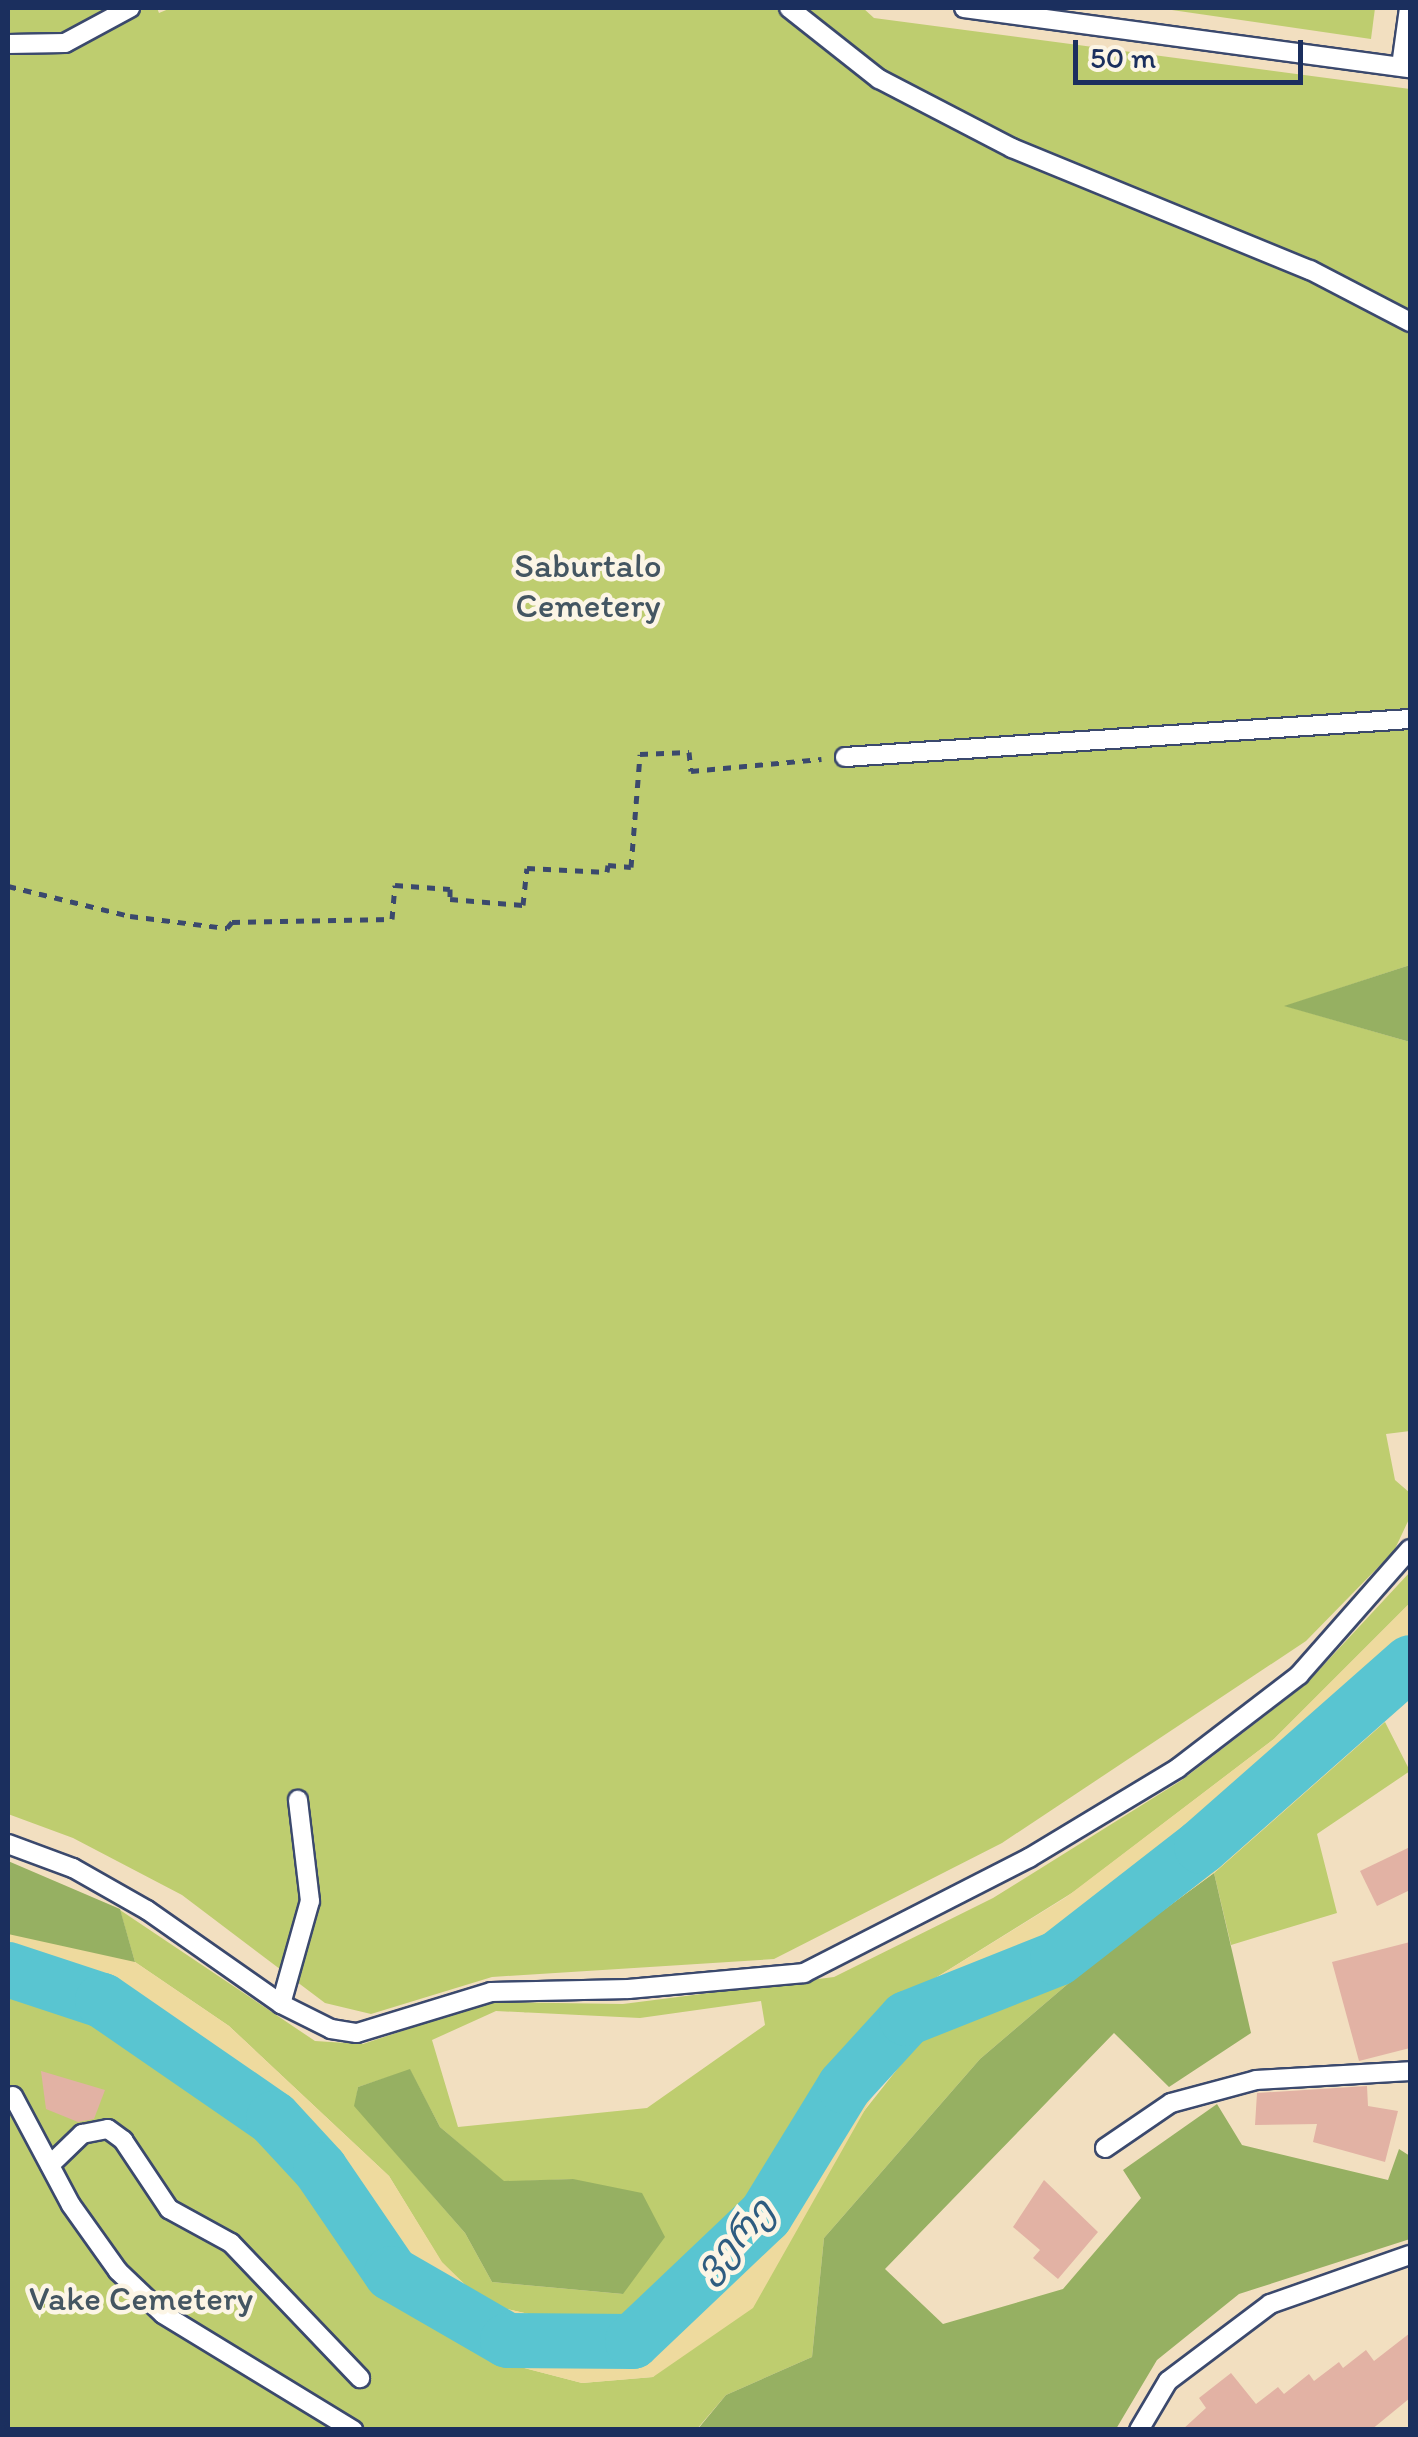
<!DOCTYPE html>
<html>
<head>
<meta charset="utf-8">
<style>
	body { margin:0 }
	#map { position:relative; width:1418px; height:2437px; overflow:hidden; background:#f2dfc0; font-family:Itim,"Noto Sans Georgian",sans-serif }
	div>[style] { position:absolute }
	.green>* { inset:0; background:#becd6f }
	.forest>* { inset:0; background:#96b062 }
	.sand>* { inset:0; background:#eeda9e }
	.river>* { height:55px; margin:-27.5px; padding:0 27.5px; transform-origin:27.5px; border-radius:27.5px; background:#59c5d1 }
	.building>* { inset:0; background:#e2b2a4 }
	.path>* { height:5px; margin-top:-2.5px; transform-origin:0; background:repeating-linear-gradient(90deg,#3b496d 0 8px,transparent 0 16px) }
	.roads { filter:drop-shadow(2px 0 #3b496d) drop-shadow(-2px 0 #3b496d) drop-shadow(0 2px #3b496d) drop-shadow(0 -2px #3b496d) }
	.service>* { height:18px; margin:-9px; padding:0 9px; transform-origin:9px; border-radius:9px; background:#fff }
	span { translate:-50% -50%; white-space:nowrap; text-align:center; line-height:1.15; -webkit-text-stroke:9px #fcf5e5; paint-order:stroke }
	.park-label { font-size:35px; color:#445662 }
	.water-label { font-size:38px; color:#2e5c80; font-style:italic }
	.frame { position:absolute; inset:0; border:10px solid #1b2f5e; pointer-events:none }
	.scale { position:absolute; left:1073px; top:40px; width:230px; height:45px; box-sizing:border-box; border:5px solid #1b2f5e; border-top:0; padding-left:12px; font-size:30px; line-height:35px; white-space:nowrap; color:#1b2f5e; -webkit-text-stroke:8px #fcf5e5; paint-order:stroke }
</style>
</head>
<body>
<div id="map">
	<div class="green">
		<i style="clip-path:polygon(8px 8px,157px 8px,159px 13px,171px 8px,863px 8px,874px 18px,1410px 89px,1410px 965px,1286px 1006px,1410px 1042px,1410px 1431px,1386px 1434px,1395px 1480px,1410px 1493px,1410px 1517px,1394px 1551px,1306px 1641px,1002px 1843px,774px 1959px,492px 1977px,371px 2014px,325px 2003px,182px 1895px,73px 1838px,8px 1814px)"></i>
		<i style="clip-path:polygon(1158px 8px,1375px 8px,1371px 39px)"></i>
		<i style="clip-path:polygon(evenodd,1410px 1572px,1410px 1603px,1274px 1739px,1075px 1891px,879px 2013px,759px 2199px,686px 2280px,621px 2325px,555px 2320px,485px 2304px,442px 2263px,389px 2176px,229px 2026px,135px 1962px,120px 1910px,315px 2041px,363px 2044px,489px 2002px,623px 2004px,834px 1977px,993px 1898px,1182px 1780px,1305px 1685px,1410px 1572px,761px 2001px,765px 2025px,647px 2108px,458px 2127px,432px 2040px,496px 2011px,640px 2018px,761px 2001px,1410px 1572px,410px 2070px,440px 2127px,504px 2182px,573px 2179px,623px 2294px,492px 2282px,465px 2233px,355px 2106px,358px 2087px,410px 2070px)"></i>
		<i style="clip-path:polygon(1385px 1722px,1410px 1771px,1317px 1834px,1337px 1913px,1231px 1945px,1214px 1873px)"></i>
		<i style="clip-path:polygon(1097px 1959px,980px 2059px,824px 2238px,812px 2357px,726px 2395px,697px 2429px,8px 2430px,8px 1993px,82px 2011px,201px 2087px,309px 2180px,375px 2280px,490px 2359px,582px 2383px,653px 2377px,922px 2038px)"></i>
	</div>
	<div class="forest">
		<i style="clip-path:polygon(1410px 965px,1410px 1042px,1284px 1006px)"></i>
		<i style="clip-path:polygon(8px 1861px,120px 1909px,135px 1962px,8px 1993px)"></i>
		<i style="clip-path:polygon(1214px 1873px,1251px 2033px,1169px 2087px,1114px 2033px,885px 2269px,943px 2324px,1063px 2289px,1141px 2198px,1123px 2170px,1217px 2104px,1242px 2145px,1388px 2180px,1399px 2149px,1410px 2156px,1410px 2239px,1239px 2294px,1157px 2360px,1116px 2429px,697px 2430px,726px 2395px,812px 2357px,824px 2238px,980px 2059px,1097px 1959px)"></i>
		<i style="clip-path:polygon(410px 2069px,440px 2127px,504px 2181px,573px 2179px,642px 2193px,665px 2237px,623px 2294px,492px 2282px,465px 2233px,354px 2106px,358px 2087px)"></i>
	</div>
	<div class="sand">
		<i style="clip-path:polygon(1410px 1603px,1410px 1699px,1214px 1873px,1097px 1959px,922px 2038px,875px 2092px,753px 2308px,653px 2377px,582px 2383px,490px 2359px,375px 2280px,309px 2180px,201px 2087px,82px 2011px,8px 1993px,8px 1934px,135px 1962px,229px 2026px,389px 2176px,442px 2262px,485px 2304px,555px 2320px,621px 2325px,686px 2280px,759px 2199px,879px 2013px,1065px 1898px,1274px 1739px)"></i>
	</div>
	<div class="river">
		<i style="left:8px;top:1969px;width:99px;rotate:18.3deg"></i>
		<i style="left:102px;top:2000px;width:208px;rotate:34.6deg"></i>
		<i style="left:273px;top:2118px;width:69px;rotate:47.3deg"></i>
		<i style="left:320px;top:2169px;width:126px;rotate:55.7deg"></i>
		<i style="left:391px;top:2273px;width:134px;rotate:30deg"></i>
		<i style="left:507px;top:2340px;width:125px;rotate:0.5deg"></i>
		<i style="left:632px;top:2341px;width:183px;rotate:-43.5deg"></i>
		<i style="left:765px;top:2215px;width:151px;rotate:-58.5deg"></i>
		<i style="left:844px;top:2086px;width:92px;rotate:-47.6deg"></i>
		<i style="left:906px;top:2018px;width:162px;rotate:-21.7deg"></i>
		<i style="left:1057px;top:1958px;width:182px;rotate:-37.9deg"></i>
		<i style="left:1201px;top:1846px;width:278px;rotate:-41.4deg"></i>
	</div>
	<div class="building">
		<i style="clip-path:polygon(1410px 1847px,1410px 1890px,1377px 1906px,1360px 1871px)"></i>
		<i style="clip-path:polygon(1410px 1942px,1410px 2048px,1359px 2061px,1332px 1962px)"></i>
		<i style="clip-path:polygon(41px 2071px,105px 2090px,94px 2119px,78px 2122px,46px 2109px)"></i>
		<i style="clip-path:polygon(1367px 2086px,1368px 2106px,1398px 2111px,1385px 2162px,1313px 2142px,1317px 2124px,1255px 2125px,1257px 2093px)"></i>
		<i style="clip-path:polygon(1044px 2180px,1098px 2232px,1058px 2279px,1033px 2258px,1040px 2250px,1013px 2227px)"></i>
		<i style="clip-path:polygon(1410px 2333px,1410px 2398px,1371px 2430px,1182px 2430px,1206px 2408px,1199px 2398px,1231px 2373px,1256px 2404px,1278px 2387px,1284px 2394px,1309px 2374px,1314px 2381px,1339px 2362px,1343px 2368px,1366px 2350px,1374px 2361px)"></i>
	</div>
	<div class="path">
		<i style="left:8px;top:886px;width:126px;rotate:13.8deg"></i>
		<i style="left:130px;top:916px;width:98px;rotate:7.1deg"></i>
		<i style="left:227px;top:928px;width:8px;rotate:-50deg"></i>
		<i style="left:232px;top:922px;width:160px;rotate:-1.1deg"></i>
		<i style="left:392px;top:919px;width:34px;rotate:-85deg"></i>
		<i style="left:395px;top:885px;width:55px;rotate:4.2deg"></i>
		<i style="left:450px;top:889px;width:10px;rotate:90deg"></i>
		<i style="left:450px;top:899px;width:73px;rotate:4.7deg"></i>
		<i style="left:523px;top:905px;width:37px;rotate:-84deg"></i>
		<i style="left:527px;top:868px;width:80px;rotate:2.9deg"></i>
		<i style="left:607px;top:872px;width:7px;rotate:-82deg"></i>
		<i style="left:608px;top:865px;width:23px;rotate:5deg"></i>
		<i style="left:631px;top:867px;width:113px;rotate:-85.4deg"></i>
		<i style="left:640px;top:754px;width:49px;rotate:-2.3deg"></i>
		<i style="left:689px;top:752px;width:19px;rotate:84deg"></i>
		<i style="left:691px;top:771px;width:131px;rotate:-5.3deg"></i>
	</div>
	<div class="roads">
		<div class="service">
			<i style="left:789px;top:8px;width:115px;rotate:38.3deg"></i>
			<i style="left:879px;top:79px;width:150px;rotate:27.4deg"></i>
			<i style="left:1012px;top:148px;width:322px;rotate:22.3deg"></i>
			<i style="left:1310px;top:270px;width:113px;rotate:27.5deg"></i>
			<i style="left:964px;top:8px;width:450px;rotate:7.7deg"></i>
			<i style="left:8px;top:44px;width:57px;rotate:-1deg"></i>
			<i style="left:65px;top:43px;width:74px;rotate:-28.3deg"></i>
			<i style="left:1401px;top:66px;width:59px;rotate:-82.1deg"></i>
			<i style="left:845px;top:757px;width:566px;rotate:-3.85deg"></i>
			<i style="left:8px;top:1844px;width:69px;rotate:20.3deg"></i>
			<i style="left:73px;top:1868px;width:85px;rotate:29.6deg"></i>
			<i style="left:147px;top:1910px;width:164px;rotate:35deg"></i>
			<i style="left:281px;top:2004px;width:56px;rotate:26.6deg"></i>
			<i style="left:331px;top:2029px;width:26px;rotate:9deg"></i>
			<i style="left:357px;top:2033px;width:140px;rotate:-17deg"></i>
			<i style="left:491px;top:1992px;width:138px;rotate:-1.2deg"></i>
			<i style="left:629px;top:1989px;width:176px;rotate:-5.2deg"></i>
			<i style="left:804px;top:1973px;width:253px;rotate:-27.1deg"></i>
			<i style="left:1029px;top:1858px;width:174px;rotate:-31.1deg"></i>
			<i style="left:1178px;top:1768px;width:153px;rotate:-37.5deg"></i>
			<i style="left:1299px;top:1675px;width:168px;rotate:-48.6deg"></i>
			<i style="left:281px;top:2004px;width:107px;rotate:-74.3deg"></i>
			<i style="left:310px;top:1901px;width:102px;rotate:-96.8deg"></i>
			<i style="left:13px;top:2096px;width:123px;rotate:62deg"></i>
			<i style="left:71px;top:2205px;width:81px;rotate:54.5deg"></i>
			<i style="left:118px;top:2271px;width:62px;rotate:43.7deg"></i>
			<i style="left:163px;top:2314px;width:223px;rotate:31.4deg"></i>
			<i style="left:1105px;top:2148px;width:80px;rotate:-34.3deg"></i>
			<i style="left:1171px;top:2103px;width:88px;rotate:-15.1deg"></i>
			<i style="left:1256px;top:2080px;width:154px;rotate:-3.3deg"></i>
			<i style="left:50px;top:2165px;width:45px;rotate:-44.1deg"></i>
			<i style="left:82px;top:2134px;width:26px;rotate:-11deg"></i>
			<i style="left:108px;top:2129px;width:19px;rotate:36deg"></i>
			<i style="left:123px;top:2140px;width:83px;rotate:56.3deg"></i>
			<i style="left:169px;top:2209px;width:71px;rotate:28.7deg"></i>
			<i style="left:231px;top:2243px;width:187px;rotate:46.3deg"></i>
			<i style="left:1139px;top:2430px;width:57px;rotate:-59.4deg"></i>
			<i style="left:1168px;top:2381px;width:128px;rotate:-37deg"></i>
			<i style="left:1270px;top:2304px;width:148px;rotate:-19.3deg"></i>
		</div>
	</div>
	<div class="park-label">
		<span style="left:588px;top:585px">Saburtalo<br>Cemetery</span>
		<span style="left:141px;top:2298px">Vake Cemetery</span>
	</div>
	<div class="water-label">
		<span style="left:734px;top:2240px;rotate:-47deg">ვერე</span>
	</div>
	<div class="frame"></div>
	<div class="scale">50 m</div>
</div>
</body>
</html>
